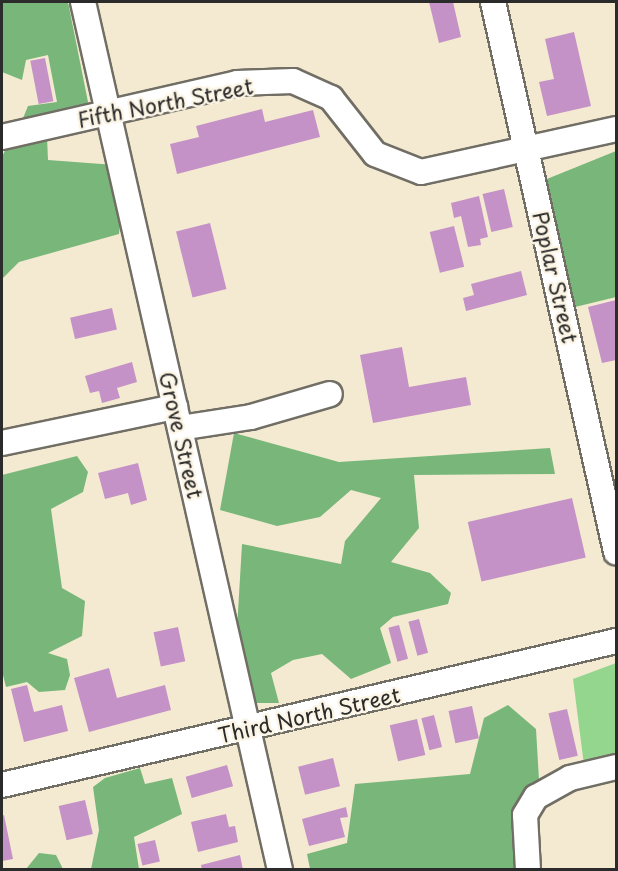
<!DOCTYPE html>
<html>
<head>
<meta charset="utf-8">
<style>
	body { margin:0 }
	#map { position:relative; width:618px; height:871px; overflow:hidden; background:#f4ead1; font-family:"Playpen Sans",sans-serif }
	div>[style] { position:absolute }
	.green>* { inset:0; background:#95d68e }
	.forest>* { inset:0; background:#78b779 }
	.building>* { inset:0; background:#c492c6; transform-origin:0 0 }
	.roads { filter:drop-shadow(2px 0 #716e65) drop-shadow(-2px 0 #716e65) drop-shadow(0 2px #716e65) drop-shadow(0 -2px #716e65) }
	.minor>* { height:24px; margin:-12px; padding:0 12px; transform-origin:12px; border-radius:12px; background:#fff }
	span { translate:-50% -50%; white-space:nowrap; text-align:center; line-height:1.15; -webkit-text-stroke:5px #fcf5e5; paint-order:stroke }
	.street-label { font-size:21px; color:#2b2b2b }
	.frame { position:absolute; inset:0; border:3px solid #2b2b2b; pointer-events:none }
</style>
</head>
<body>
<div id="map">
	<div class="green">
		<i style="clip-path:polygon(616px 663px,616px 760px,584px 765px,573px 679px)"></i>
	</div>
	<div class="forest">
		<i style="clip-path:polygon(2px 2px,68px 2px,89px 107px,21px 123px,28px 106px,57px 102px,48px 55px,26px 60px,22px 80px,2px 72px)"></i>
		<i style="clip-path:polygon(11px 137px,47px 137px,48px 160px,115px 165px,123px 197px,119px 234px,19px 262px,2px 279px,2px 157px)"></i>
		<i style="clip-path:polygon(616px 151px,616px 297px,567px 309px,537px 183px)"></i>
		<i style="clip-path:polygon(234px 433px,339px 462px,550px 448px,555px 474px,414px 475px,419px 528px,391px 562px,430px 573px,451px 593px,448px 604px,393px 617px,380px 628px,391px 663px,351px 679px,322px 654px,293px 660px,271px 673px,279px 703px,255px 703px,237px 629px,242px 544px,341px 564px,345px 541px,381px 498px,351px 490px,320px 517px,277px 526px,220px 510px)"></i>
		<i style="clip-path:polygon(77px 456px,88px 472px,83px 492px,51px 509px,62px 588px,85px 601px,82px 636px,48px 653px,67px 659px,70px 675px,65px 690px,39px 692px,27px 682px,6px 687px,2px 671px,2px 475px)"></i>
		<i style="clip-path:polygon(508px 705px,536px 729px,539px 780px,525px 797px,521px 869px,310px 869px,307px 854px,347px 843px,355px 784px,470px 774px,484px 718px)"></i>
		<i style="clip-path:polygon(140px 768px,145px 784px,172px 778px,182px 814px,134px 837px,139px 869px,91px 869px,99px 830px,93px 787px,105px 778px)"></i>
		<i style="clip-path:polygon(39px 853px,56px 855px,63px 869px,26px 869px)"></i>
	</div>
	<div class="building">
		<i style="clip-path:polygon(429px 2px,453px 2px,461px 37px,439px 43px)"></i>
		<i style="clip-path:polygon(574px 32px,591px 106px,547px 116px,539px 82px,554px 79px,545px 39px)"></i>
		<i style="left:45px;top:58px;width:44px;height:15px;rotate:79deg"></i>
		<i style="clip-path:polygon(262px 109px,265px 122px,313px 110px,320px 137px,177px 174px,170px 144px,199px 137px,196px 126px)"></i>
		<i style="left:504px;top:189px;width:39px;height:22px;rotate:77deg"></i>
		<i style="clip-path:polygon(479px 196px,488px 237px,480px 239px,481px 245px,468px 247px,461px 216px,454px 218px,451px 203px)"></i>
		<i style="left:210px;top:223px;width:68px;height:35px;rotate:76deg"></i>
		<i style="left:454px;top:226px;width:42px;height:25px;rotate:76deg"></i>
		<i style="clip-path:polygon(521px 271px,527px 295px,466px 311px,463px 298px,474px 295px,471px 284px)"></i>
		<i style="clip-path:polygon(616px 300px,616px 360px,602px 363px,588px 307px)"></i>
		<i style="left:112px;top:308px;width:22px;height:43px;rotate:77deg"></i>
		<i style="clip-path:polygon(402px 347px,409px 387px,466px 377px,471px 405px,373px 423px,360px 355px)"></i>
		<i style="clip-path:polygon(132px 362px,137px 382px,117px 388px,120px 398px,102px 403px,99px 391px,90px 393px,85px 376px)"></i>
		<i style="clip-path:polygon(138px 463px,147px 500px,131px 505px,128px 493px,105px 499px,98px 473px)"></i>
		<i style="left:572px;top:498px;width:61px;height:107px;rotate:77deg"></i>
		<i style="left:419px;top:619px;width:35px;height:11px;rotate:75deg"></i>
		<i style="left:399px;top:625px;width:35px;height:11px;rotate:75deg"></i>
		<i style="left:178px;top:627px;width:35px;height:25px;rotate:78deg"></i>
		<i style="clip-path:polygon(109px 668px,117px 698px,165px 685px,171px 710px,89px 732px,74px 678px)"></i>
		<i style="clip-path:polygon(27px 685px,34px 712px,62px 705px,68px 731px,24px 742px,11px 689px)"></i>
		<i style="left:472px;top:706px;width:33px;height:24px;rotate:78deg"></i>
		<i style="left:567px;top:709px;width:48px;height:19px;rotate:77deg"></i>
		<i style="left:434px;top:715px;width:33px;height:13px;rotate:76deg"></i>
		<i style="left:417px;top:719px;width:37px;height:28px;rotate:77deg"></i>
		<i style="left:333px;top:758px;width:29px;height:36px;rotate:76deg"></i>
		<i style="left:227px;top:765px;width:22px;height:43px;rotate:74deg"></i>
		<i style="left:85px;top:800px;width:35px;height:27px;rotate:77deg"></i>
		<i style="clip-path:polygon(346px 807px,348px 817px,340px 818px,345px 837px,309px 846px,302px 819px)"></i>
		<i style="clip-path:polygon(226px 814px,229px 827px,235px 826px,238px 842px,198px 852px,191px 822px)"></i>
		<i style="clip-path:polygon(4px 815px,13px 859px,2px 861px,2px 816px)"></i>
		<i style="left:155px;top:840px;width:22px;height:18px;rotate:77deg"></i>
		<i style="clip-path:polygon(240px 855px,243px 870px,202px 870px,201px 865px)"></i>
	</div>
	<div class="roads">
		<div class="minor">
			<i style="left:83px;top:2px;width:890px;rotate:77.21deg"></i>
			<i style="left:493px;top:2px;width:564px;rotate:77.39deg"></i>
			<i style="left:2px;top:137px;width:241px;rotate:-12.9deg"></i>
			<i style="left:237px;top:83px;width:56px;rotate:-2deg"></i>
			<i style="left:293px;top:81px;width:42px;rotate:24.1deg"></i>
			<i style="left:331px;top:98px;width:71px;rotate:51.8deg"></i>
			<i style="left:375px;top:154px;width:49px;rotate:21.4deg"></i>
			<i style="left:421px;top:172px;width:200px;rotate:-12.4deg"></i>
			<i style="left:180px;top:428px;width:72px;rotate:-8.8deg"></i>
			<i style="left:251px;top:417px;width:82px;rotate:-16.2deg"></i>
			<i style="left:2px;top:443px;width:177px;rotate:-11.8deg"></i>
			<i style="left:2px;top:785px;width:631px;rotate:-13.2deg"></i>
			<i style="left:528px;top:870px;width:55px;rotate:-93.1deg"></i>
			<i style="left:525px;top:815px;width:21px;rotate:-59deg"></i>
			<i style="left:536px;top:797px;width:39px;rotate:-29deg"></i>
			<i style="left:570px;top:778px;width:47px;rotate:-13.4deg"></i>
		</div>
	</div>
	<div class="street-label">
		<span style="left:165px;top:102px;rotate:-11deg">Fifth North Street</span>
		<span style="left:556px;top:277px;rotate:77deg">Poplar Street</span>
		<span style="left:182px;top:435px;rotate:77deg">Grove Street</span>
		<span style="left:309px;top:714px;rotate:-13deg">Third North Street</span>
	</div>
	<div class="frame"></div>
</div>
</body>
</html>
